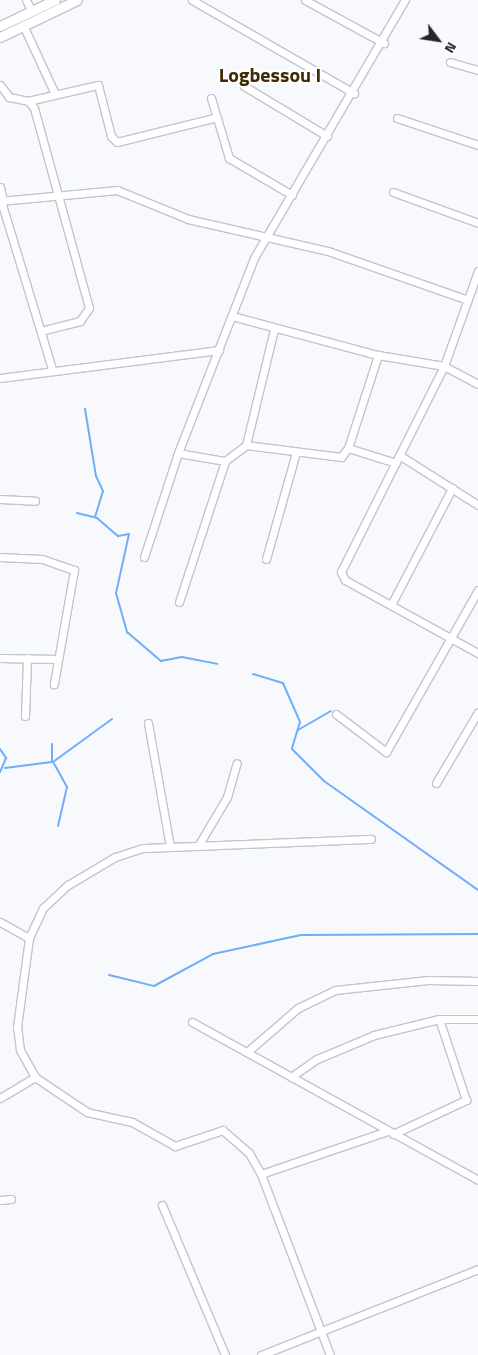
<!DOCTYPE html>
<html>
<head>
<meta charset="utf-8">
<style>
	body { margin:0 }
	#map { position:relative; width:478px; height:1355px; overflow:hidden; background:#f7f9fd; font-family:"Titillium Web",sans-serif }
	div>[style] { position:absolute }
	.stream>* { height:2px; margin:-1px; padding:0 1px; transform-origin:1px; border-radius:1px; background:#6faef9 }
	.roads { filter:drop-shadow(1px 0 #c0c5ce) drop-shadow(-1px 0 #c0c5ce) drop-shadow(0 1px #c0c5ce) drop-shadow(0 -1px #c0c5ce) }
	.minor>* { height:7px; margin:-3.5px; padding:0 3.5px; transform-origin:3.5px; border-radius:3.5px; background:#fff }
	.major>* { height:9px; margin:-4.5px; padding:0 4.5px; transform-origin:4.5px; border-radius:4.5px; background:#fff }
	span { translate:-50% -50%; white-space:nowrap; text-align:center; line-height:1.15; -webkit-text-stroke:4px #fff; paint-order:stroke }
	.district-label { font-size:20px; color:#3f2b04; font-weight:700 }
	.north { position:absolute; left:413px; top:15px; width:50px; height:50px; -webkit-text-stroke:4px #fff; paint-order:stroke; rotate:121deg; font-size:14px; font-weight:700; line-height:20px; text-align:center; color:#242629 }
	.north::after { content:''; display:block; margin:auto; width:18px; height:22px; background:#242629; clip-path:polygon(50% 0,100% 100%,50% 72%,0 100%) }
</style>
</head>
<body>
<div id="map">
	<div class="stream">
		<i style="left:85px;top:409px;width:68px;rotate:80.7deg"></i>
		<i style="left:96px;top:476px;width:17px;rotate:65deg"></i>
		<i style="left:103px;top:491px;width:27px;rotate:107deg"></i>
		<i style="left:77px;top:513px;width:21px;rotate:14deg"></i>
		<i style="left:97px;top:518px;width:28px;rotate:41deg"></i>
		<i style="left:118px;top:536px;width:11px;rotate:-10deg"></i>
		<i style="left:129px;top:534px;width:60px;rotate:102.4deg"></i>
		<i style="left:116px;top:593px;width:41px;rotate:74.2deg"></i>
		<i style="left:127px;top:632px;width:45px;rotate:40.5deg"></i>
		<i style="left:161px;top:661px;width:21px;rotate:-11deg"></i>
		<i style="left:182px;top:657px;width:36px;rotate:11deg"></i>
		<i style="left:253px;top:674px;width:31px;rotate:17deg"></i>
		<i style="left:283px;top:683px;width:43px;rotate:66.4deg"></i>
		<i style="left:300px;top:722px;width:28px;rotate:107deg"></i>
		<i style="left:292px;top:749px;width:45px;rotate:45deg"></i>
		<i style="left:324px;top:781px;width:189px;rotate:35.3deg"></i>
		<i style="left:298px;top:730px;width:38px;rotate:-30deg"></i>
		<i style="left:0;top:749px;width:11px;rotate:56deg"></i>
		<i style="left:6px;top:758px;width:15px;rotate:113deg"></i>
		<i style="left:5px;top:768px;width:47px;rotate:-7.3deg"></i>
		<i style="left:52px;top:762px;width:18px;rotate:-90deg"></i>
		<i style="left:58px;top:826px;width:40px;rotate:-77deg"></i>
		<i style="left:67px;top:787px;width:29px;rotate:-119deg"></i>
		<i style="left:53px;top:762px;width:73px;rotate:-36.1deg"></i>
		<i style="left:109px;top:975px;width:46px;rotate:13.7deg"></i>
		<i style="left:154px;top:986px;width:67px;rotate:-28.5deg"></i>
		<i style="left:213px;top:954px;width:90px;rotate:-12.2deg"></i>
		<i style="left:301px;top:935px;width:177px;rotate:-0.3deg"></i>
	</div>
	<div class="roads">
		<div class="minor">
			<i style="left:26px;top:0;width:11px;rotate:63deg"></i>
			<i style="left:192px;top:0;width:187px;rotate:29.9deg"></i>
			<i style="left:305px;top:0;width:90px;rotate:28.6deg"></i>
			<i style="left:23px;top:25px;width:76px;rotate:65.1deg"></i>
			<i style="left:450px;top:62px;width:29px;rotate:16deg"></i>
			<i style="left:0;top:85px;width:15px;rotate:53deg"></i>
			<i style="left:9px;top:97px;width:19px;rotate:12deg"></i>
			<i style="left:28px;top:101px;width:9px;rotate:49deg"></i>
			<i style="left:34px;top:108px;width:207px;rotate:74.6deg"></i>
			<i style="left:89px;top:308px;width:16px;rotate:125deg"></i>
			<i style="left:80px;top:321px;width:40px;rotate:165.6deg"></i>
			<i style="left:244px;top:86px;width:97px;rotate:31.1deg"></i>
			<i style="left:211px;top:98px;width:63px;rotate:73.3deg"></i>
			<i style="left:229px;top:158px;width:73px;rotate:30.4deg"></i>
			<i style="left:28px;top:101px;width:72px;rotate:-12.9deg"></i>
			<i style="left:98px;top:85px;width:53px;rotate:75.7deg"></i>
			<i style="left:111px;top:136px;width:8px;rotate:45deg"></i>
			<i style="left:117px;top:142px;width:103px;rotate:-14deg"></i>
			<i style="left:397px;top:118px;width:85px;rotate:18.4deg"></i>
			<i style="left:0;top:187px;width:14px;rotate:78deg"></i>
			<i style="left:393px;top:192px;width:90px;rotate:20deg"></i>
			<i style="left:0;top:201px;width:118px;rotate:-5.4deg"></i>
			<i style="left:117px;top:190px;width:77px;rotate:22.2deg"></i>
			<i style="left:188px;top:219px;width:144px;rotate:12.9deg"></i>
			<i style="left:328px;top:251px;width:148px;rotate:19.3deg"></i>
			<i style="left:1px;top:201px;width:176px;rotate:73.1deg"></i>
			<i style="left:478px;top:271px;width:101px;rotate:109.7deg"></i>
			<i style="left:444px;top:366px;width:230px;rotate:116.6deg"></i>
			<i style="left:341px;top:572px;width:9px;rotate:63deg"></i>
			<i style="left:345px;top:580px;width:152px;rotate:28.8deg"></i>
			<i style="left:232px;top:316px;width:151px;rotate:15deg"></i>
			<i style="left:378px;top:355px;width:67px;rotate:9.5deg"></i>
			<i style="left:444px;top:366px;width:38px;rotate:28deg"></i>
			<i style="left:0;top:378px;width:221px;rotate:-7.3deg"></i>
			<i style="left:246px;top:445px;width:96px;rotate:7.2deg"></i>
			<i style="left:341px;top:457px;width:11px;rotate:-52deg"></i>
			<i style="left:348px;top:448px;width:98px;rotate:-72.1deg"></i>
			<i style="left:348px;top:448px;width:50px;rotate:17.4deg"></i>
			<i style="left:178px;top:453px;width:48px;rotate:9.7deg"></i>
			<i style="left:399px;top:455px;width:93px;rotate:32.3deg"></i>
			<i style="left:0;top:499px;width:35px;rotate:3deg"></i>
			<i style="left:0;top:557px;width:42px;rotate:2.7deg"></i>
			<i style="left:42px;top:559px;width:34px;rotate:19deg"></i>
			<i style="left:74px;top:570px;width:116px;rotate:100deg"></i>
			<i style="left:144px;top:557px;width:109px;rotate:-71.9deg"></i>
			<i style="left:178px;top:453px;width:209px;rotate:-68.7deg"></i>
			<i style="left:254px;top:258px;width:299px;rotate:-59.7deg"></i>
			<i style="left:266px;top:559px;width:111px;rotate:-74.3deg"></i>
			<i style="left:179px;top:602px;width:148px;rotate:-71.9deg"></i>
			<i style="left:225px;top:461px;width:26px;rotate:-37deg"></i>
			<i style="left:246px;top:445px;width:119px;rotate:-76.4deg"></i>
			<i style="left:392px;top:603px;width:130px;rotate:-62.4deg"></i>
			<i style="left:0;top:658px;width:56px;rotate:1deg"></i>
			<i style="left:336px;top:714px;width:63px;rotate:37.2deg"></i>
			<i style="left:386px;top:752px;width:186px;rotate:-60.4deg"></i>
			<i style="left:25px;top:716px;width:58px;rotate:-88deg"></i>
			<i style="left:148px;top:723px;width:126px;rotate:79.9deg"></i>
			<i style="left:436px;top:783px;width:82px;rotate:-59.4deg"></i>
			<i style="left:198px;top:846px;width:57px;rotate:-59.4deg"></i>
			<i style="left:227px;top:797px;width:35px;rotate:-74deg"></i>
			<i style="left:0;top:922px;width:33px;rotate:29deg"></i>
			<i style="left:192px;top:1022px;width:327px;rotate:28.9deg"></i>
			<i style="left:247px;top:1052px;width:67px;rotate:-40.8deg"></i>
			<i style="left:298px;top:1008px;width:41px;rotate:-25.9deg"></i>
			<i style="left:335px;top:990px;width:94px;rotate:-6.1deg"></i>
			<i style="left:428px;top:980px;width:50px;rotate:1.1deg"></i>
			<i style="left:291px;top:1077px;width:32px;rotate:-35deg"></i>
			<i style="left:317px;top:1059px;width:62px;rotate:-22.8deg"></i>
			<i style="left:374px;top:1035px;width:67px;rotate:-13.8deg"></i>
			<i style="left:439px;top:1019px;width:39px"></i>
			<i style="left:0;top:1098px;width:41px;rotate:-31deg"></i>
			<i style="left:393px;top:1134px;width:81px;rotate:-25deg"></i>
			<i style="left:466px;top:1100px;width:85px;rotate:-108.4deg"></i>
			<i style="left:261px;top:1174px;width:133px;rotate:-18.8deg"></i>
			<i style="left:0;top:1200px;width:11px;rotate:-5deg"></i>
			<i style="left:162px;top:1205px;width:163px;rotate:67.2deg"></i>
			<i style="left:261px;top:1355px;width:233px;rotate:-21.6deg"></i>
			<i style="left:330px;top:1355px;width:194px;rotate:-110.9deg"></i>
			<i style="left:261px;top:1174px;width:24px;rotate:-120deg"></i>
			<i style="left:249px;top:1153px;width:35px;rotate:-139deg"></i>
			<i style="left:223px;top:1130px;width:51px;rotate:161.6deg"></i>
			<i style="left:175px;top:1146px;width:49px;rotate:-150.8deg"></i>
			<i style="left:132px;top:1122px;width:46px;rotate:-167.5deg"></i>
			<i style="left:87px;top:1112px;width:63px;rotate:-146.1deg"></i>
			<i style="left:35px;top:1077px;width:31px;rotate:-119deg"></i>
			<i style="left:20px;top:1050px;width:23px;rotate:-97deg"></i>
			<i style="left:17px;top:1027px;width:90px;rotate:-82.3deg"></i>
			<i style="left:29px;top:938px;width:33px;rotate:-65deg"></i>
			<i style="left:43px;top:908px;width:34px;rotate:-43deg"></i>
			<i style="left:68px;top:885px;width:55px;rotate:-30.8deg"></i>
			<i style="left:115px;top:857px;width:29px;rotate:-18deg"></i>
			<i style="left:143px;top:848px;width:228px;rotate:-2.3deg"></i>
		</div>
		<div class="major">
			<i style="left:0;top:26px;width:61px;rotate:-25.3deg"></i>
			<i style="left:0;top:37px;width:85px;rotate:-25.7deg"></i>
		</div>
	</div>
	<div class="district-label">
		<span style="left:270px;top:74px">Logbessou I</span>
	</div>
	<div class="north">N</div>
</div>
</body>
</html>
